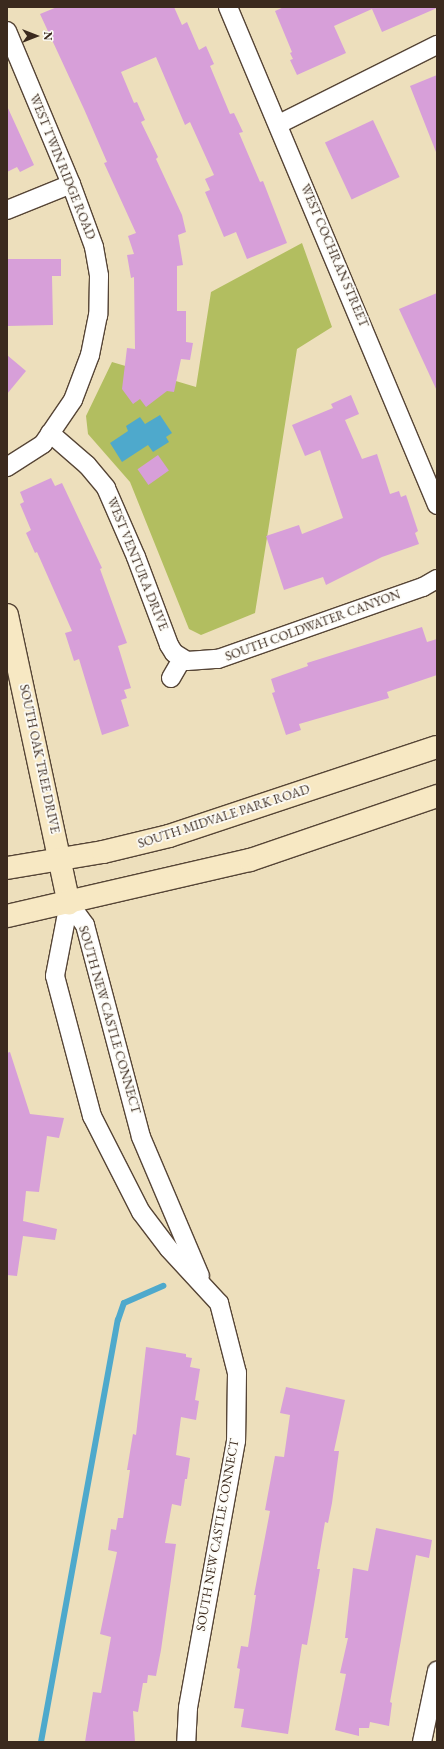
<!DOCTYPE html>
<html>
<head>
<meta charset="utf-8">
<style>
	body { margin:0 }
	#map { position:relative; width:444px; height:1749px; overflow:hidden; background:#eddfbc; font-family:"EB Garamond",serif }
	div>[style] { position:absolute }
	.green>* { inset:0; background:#b2be60 }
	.water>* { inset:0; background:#4ea9cc }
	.stream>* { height:6px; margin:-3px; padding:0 3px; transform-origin:3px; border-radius:3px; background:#4ea9cc }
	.building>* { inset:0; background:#d79fd9; transform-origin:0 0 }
	.roads { filter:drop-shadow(1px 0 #564536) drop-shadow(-1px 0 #564536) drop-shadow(0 1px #564536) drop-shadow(0 -1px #564536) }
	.street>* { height:18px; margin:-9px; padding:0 9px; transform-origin:9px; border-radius:9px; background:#fff }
	.secondary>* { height:22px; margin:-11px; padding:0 11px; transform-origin:11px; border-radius:11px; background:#f7e8c3 }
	span { translate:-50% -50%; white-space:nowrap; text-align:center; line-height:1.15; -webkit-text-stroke:3.5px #fdfcf7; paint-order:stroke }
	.street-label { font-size:13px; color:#3b2a1e }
	.frame { position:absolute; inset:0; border:8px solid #3b2a1e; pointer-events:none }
	.north { position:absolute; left:16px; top:16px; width:40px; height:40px; -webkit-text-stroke:3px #fdfcf7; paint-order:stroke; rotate:90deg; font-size:11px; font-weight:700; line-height:16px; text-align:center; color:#3b2a1e }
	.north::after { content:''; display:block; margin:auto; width:14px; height:18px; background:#3b2a1e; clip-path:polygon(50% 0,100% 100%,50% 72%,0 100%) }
</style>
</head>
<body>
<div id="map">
	<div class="green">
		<i style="clip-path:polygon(302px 243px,332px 327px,297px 349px,255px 613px,201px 635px,189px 629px,130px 482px,88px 434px,86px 416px,112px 362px,196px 387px,211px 292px)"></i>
	</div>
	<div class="water">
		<i style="clip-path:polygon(160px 415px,172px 433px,166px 437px,169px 442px,153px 452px,148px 445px,122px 462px,110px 443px,128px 431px,126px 426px,140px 417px,145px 424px)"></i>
	</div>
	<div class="stream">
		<i style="left:41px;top:1742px;width:429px;rotate:-79.7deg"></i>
		<i style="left:118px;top:1320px;width:18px;rotate:-71deg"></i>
		<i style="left:124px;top:1303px;width:43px;rotate:-23.6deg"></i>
	</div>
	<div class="building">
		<i style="clip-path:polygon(57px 7px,174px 7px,182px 25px,187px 22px,199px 50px,206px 46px,214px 64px,210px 66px,230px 114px,234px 113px,243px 132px,239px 133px,260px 182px,263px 181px,287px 243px,247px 259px,236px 232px,224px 237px,205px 192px,210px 190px,205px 179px,214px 175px,190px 122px,185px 125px,156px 57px,121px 72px,134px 103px,137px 102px,145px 120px,141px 122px,158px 157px,156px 159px,182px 215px,186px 232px,178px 235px,183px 265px,177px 266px,177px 311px,186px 311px,186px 342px,193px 343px,190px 360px,181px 359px,174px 392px,167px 391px,146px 407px,140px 399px,133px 404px,122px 389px,127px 348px,135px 349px,134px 277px,131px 278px,127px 255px,134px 254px,128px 236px,136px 233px,104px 163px,107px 162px,84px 109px,40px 14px)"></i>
		<i style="clip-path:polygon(284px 7px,437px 7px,437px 8px,382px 32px,372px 9px,334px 26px,346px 53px,297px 75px,290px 60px,293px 59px,290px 53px,292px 52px,275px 11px)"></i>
		<i style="clip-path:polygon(437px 75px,437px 151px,436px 152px,410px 86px)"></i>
		<i style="clip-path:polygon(7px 106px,34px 165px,20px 172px,17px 167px,7px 172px)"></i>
		<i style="left:373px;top:120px;width:63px;height:53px;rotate:65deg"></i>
		<i style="clip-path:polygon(7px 259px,61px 259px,61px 276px,52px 276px,53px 325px,7px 326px)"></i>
		<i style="clip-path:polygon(437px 293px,437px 391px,399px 309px)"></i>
		<i style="clip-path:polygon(7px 355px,26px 371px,7px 394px)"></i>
		<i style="clip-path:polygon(351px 395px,359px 414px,345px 420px,362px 459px,377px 454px,390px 494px,399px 491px,401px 497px,406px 495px,418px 531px,415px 533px,419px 544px,382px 557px,326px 585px,323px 577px,284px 590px,266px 536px,299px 525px,302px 534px,343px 518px,320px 450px,305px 456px,292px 425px,333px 408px,331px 404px)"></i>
		<i style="left:158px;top:455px;width:19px;height:25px;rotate:55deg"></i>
		<i style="clip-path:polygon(51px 478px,55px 486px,62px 483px,102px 568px,100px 569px,127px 643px,118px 646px,131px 688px,124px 690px,127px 698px,121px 700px,129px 726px,102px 735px,79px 659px,74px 661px,65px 633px,72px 631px,37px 552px,35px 553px,26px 533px,31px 530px,20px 504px,24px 502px,20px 492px)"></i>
		<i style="clip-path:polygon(422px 627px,427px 642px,437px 639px,437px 675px,387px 692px,389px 698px,299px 724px,301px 730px,286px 735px,272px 693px,275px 692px,271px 679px,308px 666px,307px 663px)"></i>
		<i style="clip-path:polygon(10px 1052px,30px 1114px,64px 1118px,59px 1138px,47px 1136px,39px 1192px,26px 1191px,23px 1221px,57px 1229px,55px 1240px,23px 1236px,17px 1276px,7px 1275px,7px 1053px)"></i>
		<i style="clip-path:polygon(146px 1347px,186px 1354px,186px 1357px,192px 1358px,190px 1367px,200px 1369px,195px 1400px,199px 1401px,196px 1420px,181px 1417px,176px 1455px,190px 1458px,187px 1479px,185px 1479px,181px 1506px,172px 1504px,165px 1543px,176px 1544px,161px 1650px,156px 1676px,148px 1675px,147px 1683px,143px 1683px,138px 1712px,133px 1711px,135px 1742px,85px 1742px,93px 1692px,101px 1693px,111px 1637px,100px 1634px,117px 1552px,108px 1550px,111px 1529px,116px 1530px,118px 1518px,123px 1518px,130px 1470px,127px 1470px,133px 1434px,136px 1435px)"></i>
		<i style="clip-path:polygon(286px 1387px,345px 1400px,334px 1451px,339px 1451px,332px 1503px,328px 1523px,325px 1522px,317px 1569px,320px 1569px,314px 1605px,307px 1645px,302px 1644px,288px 1734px,241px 1727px,244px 1709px,234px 1708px,240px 1669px,237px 1668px,241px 1646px,248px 1647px,256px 1595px,254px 1595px,270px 1511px,265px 1510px,275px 1456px,284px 1457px,290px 1415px,280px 1413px)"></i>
		<i style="clip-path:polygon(376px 1528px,432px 1540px,429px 1558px,416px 1555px,390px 1702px,392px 1703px,389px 1726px,370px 1722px,369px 1728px,359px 1728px,359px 1736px,335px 1730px,346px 1674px,340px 1673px,348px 1638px,345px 1638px,353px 1568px,368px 1571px)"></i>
	</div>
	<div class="roads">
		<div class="street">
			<i style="left:228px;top:7px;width:540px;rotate:67.23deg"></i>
			<i style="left:7px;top:31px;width:166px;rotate:67.3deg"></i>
			<i style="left:71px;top:184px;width:67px;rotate:69.9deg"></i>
			<i style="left:94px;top:247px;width:29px;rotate:80deg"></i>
			<i style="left:99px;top:276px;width:39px;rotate:91deg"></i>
			<i style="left:98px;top:315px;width:41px;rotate:101.3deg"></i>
			<i style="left:90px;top:355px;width:48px;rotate:110.7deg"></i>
			<i style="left:73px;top:400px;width:53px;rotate:124.3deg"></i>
			<i style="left:43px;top:444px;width:43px;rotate:147.4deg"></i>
			<i style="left:279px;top:124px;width:177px;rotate:-26.6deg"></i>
			<i style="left:7px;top:210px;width:69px;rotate:-22.1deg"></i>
			<i style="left:50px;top:433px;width:49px;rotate:40.9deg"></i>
			<i style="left:87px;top:465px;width:30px;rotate:50deg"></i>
			<i style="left:106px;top:488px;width:75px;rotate:66.5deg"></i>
			<i style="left:136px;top:557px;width:94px;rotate:69.4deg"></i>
			<i style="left:169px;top:645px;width:9px;rotate:58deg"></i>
			<i style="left:174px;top:653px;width:15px;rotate:32deg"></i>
			<i style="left:187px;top:661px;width:31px;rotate:-4deg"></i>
			<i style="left:218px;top:659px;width:217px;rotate:-19.4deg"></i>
			<i style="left:423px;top:587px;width:16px;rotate:-30deg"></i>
			<i style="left:171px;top:678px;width:22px;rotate:-60deg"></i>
			<i style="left:69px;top:903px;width:74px;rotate:100.9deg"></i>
			<i style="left:55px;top:976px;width:145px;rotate:75.2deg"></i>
			<i style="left:92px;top:1116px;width:108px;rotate:63deg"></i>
			<i style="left:141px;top:1212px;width:46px;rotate:52.9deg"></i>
			<i style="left:169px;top:1249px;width:74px;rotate:47.2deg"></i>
			<i style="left:219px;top:1303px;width:72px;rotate:75.6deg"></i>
			<i style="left:237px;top:1373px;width:68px;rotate:90.8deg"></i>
			<i style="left:236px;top:1441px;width:271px;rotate:100.2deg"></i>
			<i style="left:188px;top:1708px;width:34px;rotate:93deg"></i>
			<i style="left:69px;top:903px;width:27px;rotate:54deg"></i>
			<i style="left:85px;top:925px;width:219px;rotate:75.2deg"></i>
			<i style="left:141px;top:1137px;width:151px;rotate:67deg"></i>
			<i style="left:422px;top:1742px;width:73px;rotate:-78.1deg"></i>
		</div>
		<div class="secondary">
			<i style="left:7px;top:615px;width:295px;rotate:77.9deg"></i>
			<i style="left:7px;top:868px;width:97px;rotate:-9.5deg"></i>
			<i style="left:103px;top:852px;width:68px;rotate:-13.6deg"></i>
			<i style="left:169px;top:836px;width:282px;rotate:-18.4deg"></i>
			<i style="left:7px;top:916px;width:249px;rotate:-13deg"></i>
			<i style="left:250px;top:860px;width:198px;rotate:-18.9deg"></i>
		</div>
	</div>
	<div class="street-label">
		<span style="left:62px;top:167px;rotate:68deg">WEST TWIN RIDGE ROAD</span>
		<span style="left:334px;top:256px;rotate:67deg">WEST COCHRAN STREET</span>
		<span style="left:137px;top:564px;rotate:68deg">WEST VENTURA DRIVE</span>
		<span style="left:313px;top:626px;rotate:-20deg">SOUTH COLDWATER CANYON</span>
		<span style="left:39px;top:759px;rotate:78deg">SOUTH OAK TREE DRIVE</span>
		<span style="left:224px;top:817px;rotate:-18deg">SOUTH MIDVALE PARK ROAD</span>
		<span style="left:109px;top:1020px;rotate:74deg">SOUTH NEW CASTLE CONNECT</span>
		<span style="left:218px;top:1535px;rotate:-80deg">SOUTH NEW CASTLE CONNECT</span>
	</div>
	<div class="frame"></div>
	<div class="north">N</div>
</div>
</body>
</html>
